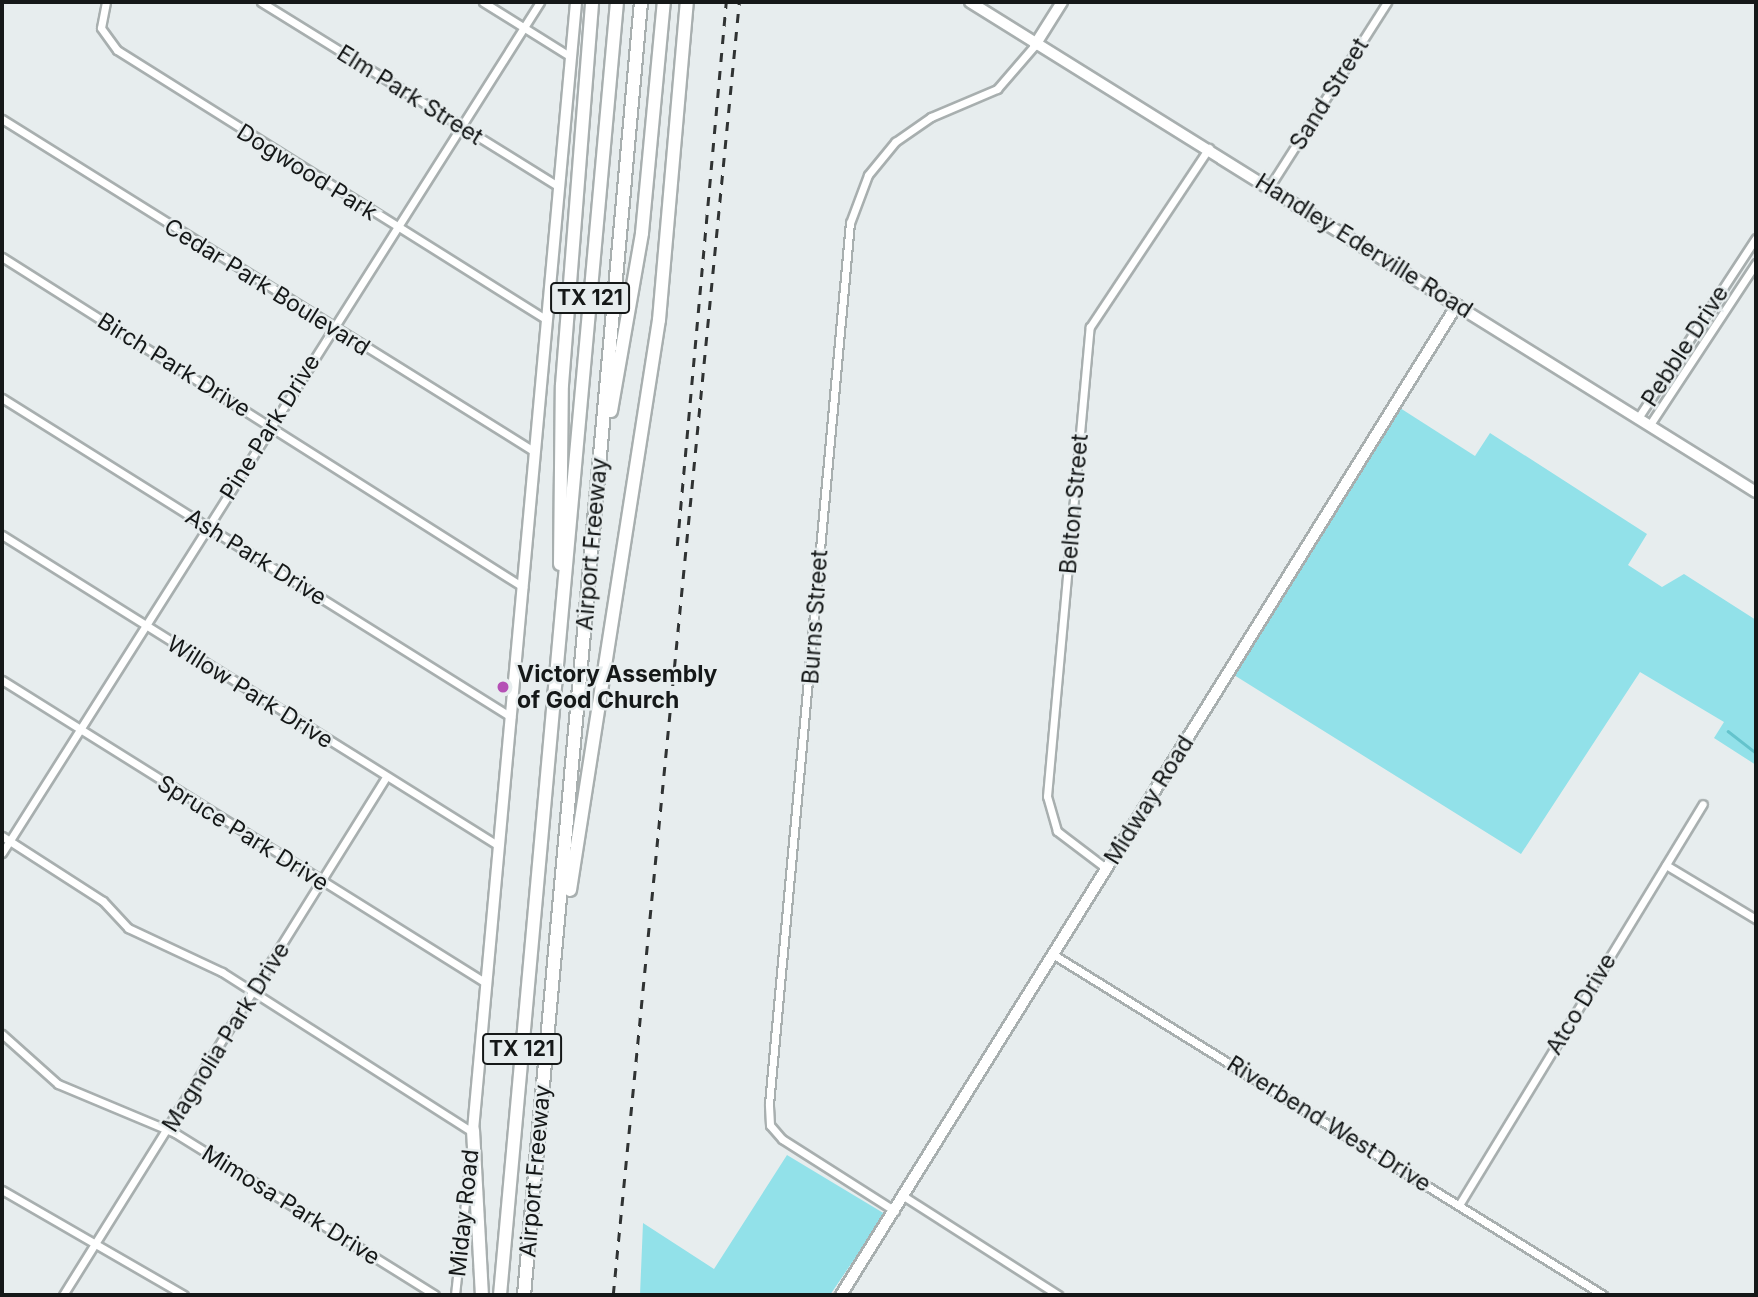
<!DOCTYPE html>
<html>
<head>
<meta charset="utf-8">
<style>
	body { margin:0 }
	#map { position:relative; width:1758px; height:1297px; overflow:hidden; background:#e7edee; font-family:Inter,sans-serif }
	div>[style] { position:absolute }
	.green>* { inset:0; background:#92e1e9 }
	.stream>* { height:2.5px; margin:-1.25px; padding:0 1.25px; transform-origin:1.25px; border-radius:1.25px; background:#64c3cc }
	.roads { filter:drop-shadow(2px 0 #a8afaf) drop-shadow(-2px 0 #a8afaf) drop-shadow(0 2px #a8afaf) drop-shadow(0 -2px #a8afaf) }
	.minor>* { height:7px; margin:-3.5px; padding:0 3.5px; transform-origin:3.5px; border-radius:3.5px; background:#fff }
	.secondary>* { height:10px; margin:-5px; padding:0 5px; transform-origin:5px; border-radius:5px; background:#fff }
	.motorway>* { height:12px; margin:-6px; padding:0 6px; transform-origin:6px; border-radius:6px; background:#fff }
	.rail>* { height:2.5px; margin-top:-1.25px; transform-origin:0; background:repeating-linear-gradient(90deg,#303333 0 9px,transparent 0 18px) }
	.dots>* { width:19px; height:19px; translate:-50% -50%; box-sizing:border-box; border:4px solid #e7edee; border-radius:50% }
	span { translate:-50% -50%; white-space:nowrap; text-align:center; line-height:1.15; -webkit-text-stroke:5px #e7edee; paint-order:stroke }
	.shield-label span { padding:2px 5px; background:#e7edee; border:2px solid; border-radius:5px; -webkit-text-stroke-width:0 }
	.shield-label { font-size:21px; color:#151818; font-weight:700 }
	.street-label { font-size:23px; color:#151818 }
	.poi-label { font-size:23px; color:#151818; font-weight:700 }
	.left { translate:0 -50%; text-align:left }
	.frame { position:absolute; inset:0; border:4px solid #151818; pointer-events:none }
</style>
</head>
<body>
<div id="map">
	<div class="green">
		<i style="clip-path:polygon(1400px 408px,1475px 456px,1490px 433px,1647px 534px,1628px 565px,1662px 587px,1684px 574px,1756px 620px,1756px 765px,1714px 738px,1724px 722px,1640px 672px,1521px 854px,1234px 675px)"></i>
		<i style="clip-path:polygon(787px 1155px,885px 1214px,830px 1295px,640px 1295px,643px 1223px,714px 1269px)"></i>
	</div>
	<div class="stream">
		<i style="left:1728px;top:731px;width:36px;rotate:38deg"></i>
	</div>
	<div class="roads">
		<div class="minor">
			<i style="left:106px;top:2px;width:26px;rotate:101deg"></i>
			<i style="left:101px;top:28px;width:27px;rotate:54deg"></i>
			<i style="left:117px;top:50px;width:508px;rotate:32.12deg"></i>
			<i style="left:261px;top:2px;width:351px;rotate:31.8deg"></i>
			<i style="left:483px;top:2px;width:104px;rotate:32deg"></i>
			<i style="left:2px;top:119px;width:628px;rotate:32deg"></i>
			<i style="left:1270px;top:186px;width:218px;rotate:-57.5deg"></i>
			<i style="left:2px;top:257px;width:617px;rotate:32.35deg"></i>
			<i style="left:2px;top:398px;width:601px;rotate:32.08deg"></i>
			<i style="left:1638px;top:418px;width:215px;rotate:-56.8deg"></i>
			<i style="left:1649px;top:426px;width:195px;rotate:-56.7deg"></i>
			<i style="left:2px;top:535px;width:586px;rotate:32.04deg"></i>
			<i style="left:2px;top:680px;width:571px;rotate:32.05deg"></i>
			<i style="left:2px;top:836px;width:120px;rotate:32.8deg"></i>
			<i style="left:103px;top:901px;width:37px;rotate:47deg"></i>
			<i style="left:128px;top:928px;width:104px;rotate:25.1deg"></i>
			<i style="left:222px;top:972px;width:297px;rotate:32.6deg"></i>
			<i style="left:2px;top:853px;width:1007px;rotate:-57.7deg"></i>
			<i style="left:1666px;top:865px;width:105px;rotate:31deg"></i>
			<i style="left:1107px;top:869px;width:63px;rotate:-142.8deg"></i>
			<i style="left:1057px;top:831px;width:36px;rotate:-106deg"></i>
			<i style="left:1047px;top:796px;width:471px;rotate:-84.8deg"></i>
			<i style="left:1090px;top:327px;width:215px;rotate:-56.4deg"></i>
			<i style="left:1054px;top:955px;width:646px;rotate:31.77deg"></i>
			<i style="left:2px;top:1034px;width:75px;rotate:41.8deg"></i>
			<i style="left:58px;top:1084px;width:127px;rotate:22.7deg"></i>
			<i style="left:175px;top:1133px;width:306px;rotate:31.9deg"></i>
			<i style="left:2px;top:1190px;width:210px;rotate:30deg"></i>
			<i style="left:905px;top:1197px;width:182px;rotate:32.6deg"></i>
			<i style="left:1459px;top:1205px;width:469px;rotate:-58.7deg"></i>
			<i style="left:895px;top:1211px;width:134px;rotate:-147.5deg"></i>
			<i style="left:782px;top:1139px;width:18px;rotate:-131deg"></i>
			<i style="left:770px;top:1125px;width:21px;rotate:-93deg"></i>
			<i style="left:769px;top:1104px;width:885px;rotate:-84.75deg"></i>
			<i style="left:850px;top:223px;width:51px;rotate:-69.4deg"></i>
			<i style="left:868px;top:175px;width:43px;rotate:-50.7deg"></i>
			<i style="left:895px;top:142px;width:44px;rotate:-34.8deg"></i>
			<i style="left:931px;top:117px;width:72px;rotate:-23deg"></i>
			<i style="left:997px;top:89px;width:58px;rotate:-49.2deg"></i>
			<i style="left:63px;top:1295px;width:610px;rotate:-58.05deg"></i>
			<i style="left:455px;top:1295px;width:139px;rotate:-83.8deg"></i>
		</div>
		<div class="secondary">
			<i style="left:970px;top:2px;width:926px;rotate:31.94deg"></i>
			<i style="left:1035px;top:45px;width:51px;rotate:-57.9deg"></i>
			<i style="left:473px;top:1130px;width:1133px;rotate:-84.78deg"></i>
			<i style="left:841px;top:1295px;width:1166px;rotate:-58.11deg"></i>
		</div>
		<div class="motorway">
			<i style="left:611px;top:411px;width:181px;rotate:-80.1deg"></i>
			<i style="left:642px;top:233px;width:232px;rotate:-84.6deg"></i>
			<i style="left:560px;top:564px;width:179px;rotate:-89.4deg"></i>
			<i style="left:562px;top:385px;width:384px;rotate:-85.5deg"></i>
			<i style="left:570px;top:890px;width:577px;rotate:-81.13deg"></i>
			<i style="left:659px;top:320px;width:319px;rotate:-85deg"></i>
			<i style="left:473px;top:1130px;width:165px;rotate:86.9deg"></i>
			<i style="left:500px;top:1295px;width:1298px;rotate:-84.83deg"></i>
			<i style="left:524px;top:1295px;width:1298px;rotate:-84.83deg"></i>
		</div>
	</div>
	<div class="rail">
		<i style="left:677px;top:546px;width:546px;rotate:-84.85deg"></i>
		<i style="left:613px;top:1295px;width:1299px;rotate:-84.43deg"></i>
	</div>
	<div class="dots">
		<i style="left:503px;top:687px;background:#b550b5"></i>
	</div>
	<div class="shield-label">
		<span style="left:590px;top:298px">TX 121</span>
		<span style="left:522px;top:1049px">TX 121</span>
	</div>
	<div class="street-label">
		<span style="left:1329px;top:94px;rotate:-58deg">Sand Street</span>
		<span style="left:410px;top:95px;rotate:32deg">Elm Park Street</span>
		<span style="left:307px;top:172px;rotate:32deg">Dogwood Park</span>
		<span style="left:1364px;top:246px;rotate:32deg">Handley Ederville Road</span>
		<span style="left:267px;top:287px;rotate:32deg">Cedar Park Boulevard</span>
		<span style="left:1685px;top:346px;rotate:-57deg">Pebble Drive</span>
		<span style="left:174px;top:365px;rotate:32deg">Birch Park Drive</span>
		<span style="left:270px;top:427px;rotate:-58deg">Pine Park Drive</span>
		<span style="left:1074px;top:504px;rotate:-85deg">Belton Street</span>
		<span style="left:592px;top:544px;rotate:-85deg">Airport Freeway</span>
		<span style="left:256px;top:557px;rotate:32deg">Ash Park Drive</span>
		<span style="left:815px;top:617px;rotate:-86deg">Burns Street</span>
		<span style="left:250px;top:692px;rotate:32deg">Willow Park Drive</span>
		<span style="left:1149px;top:800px;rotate:-58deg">Midway Road</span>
		<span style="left:243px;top:833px;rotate:32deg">Spruce Park Drive</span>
		<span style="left:1581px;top:1004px;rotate:-59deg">Atco Drive</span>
		<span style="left:226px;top:1037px;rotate:-58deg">Magnolia Park Drive</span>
		<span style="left:1329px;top:1124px;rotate:32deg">Riverbend West Drive</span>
		<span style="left:535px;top:1171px;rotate:-85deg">Airport Freeway</span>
		<span style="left:291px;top:1205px;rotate:32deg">Mimosa Park Drive</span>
		<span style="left:464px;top:1213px;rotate:-84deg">Miday Road</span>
	</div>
	<div class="poi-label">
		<span class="left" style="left:517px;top:687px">Victory Assembly<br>of God Church</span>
	</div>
	<div class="frame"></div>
</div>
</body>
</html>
